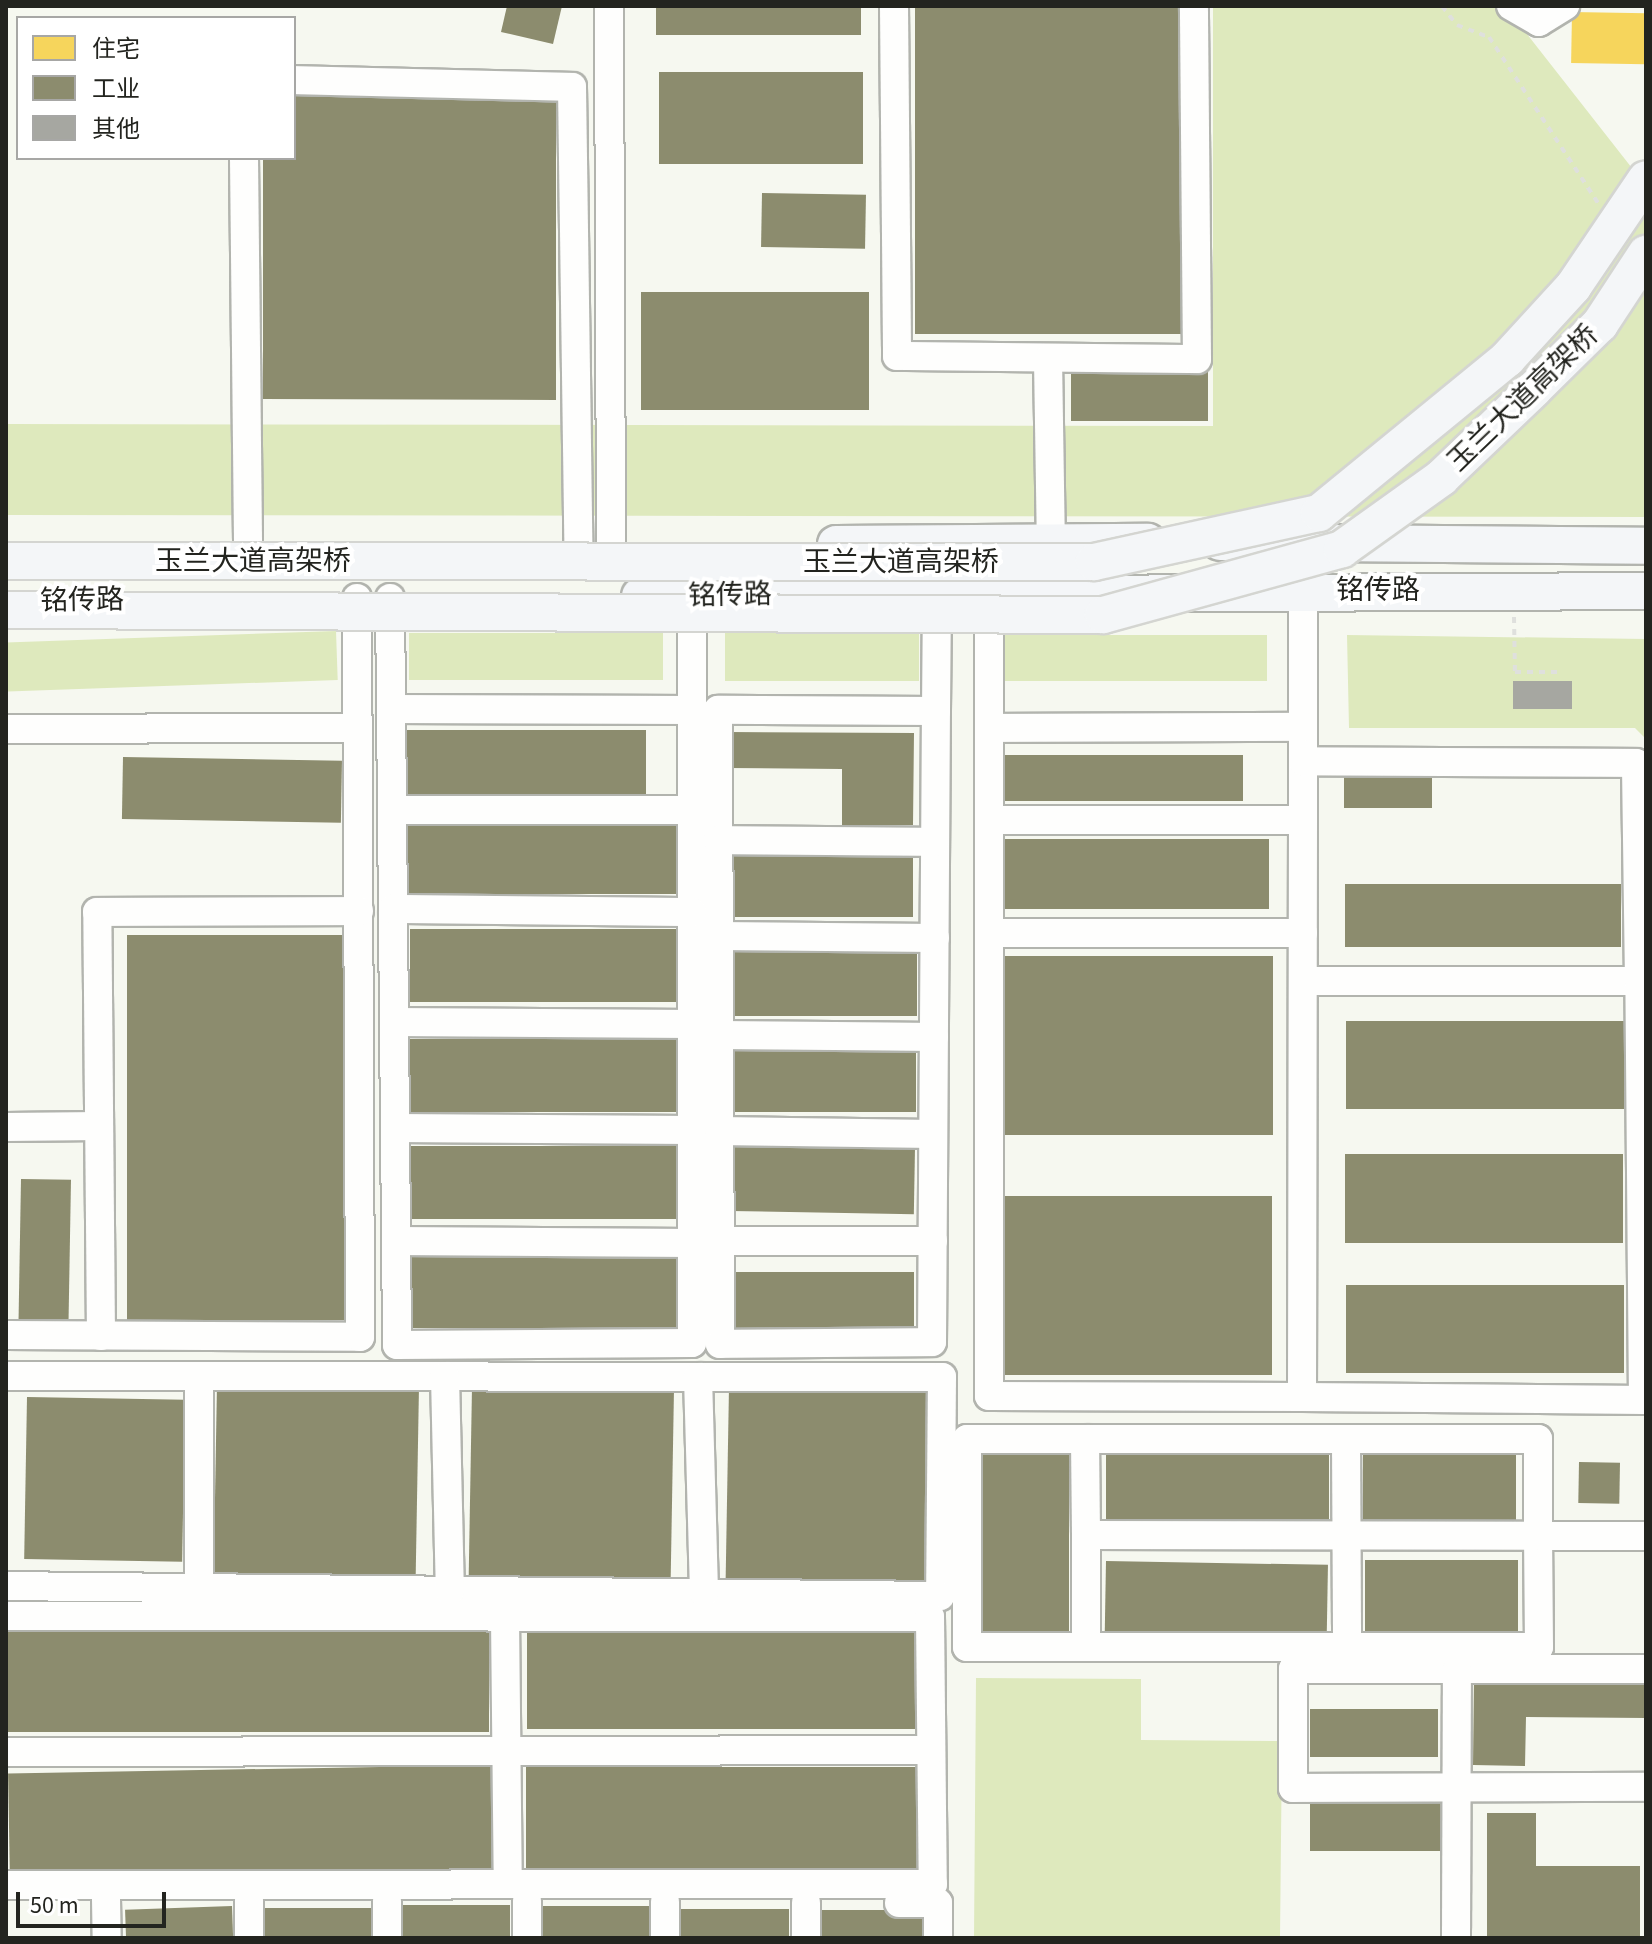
<!DOCTYPE html>
<html>
<head>
<meta charset="utf-8">
<style>
	body { margin:0 }
	#map { position:relative; width:1652px; height:1944px; overflow:hidden; background:#f6f8f0; font-family:"Source Sans 3","Noto Sans SC",sans-serif }
	div>[style] { position:absolute }
	.green>* { inset:0; background:#dee9bd; transform-origin:0 0 }
	.homes>* { inset:0; background:#f6d55c; transform-origin:0 0 }
	.industry>* { inset:0; background:#8c8c6e; transform-origin:0 0 }
	.building>* { inset:0; background:#a6a7a1; transform-origin:0 0 }
	.path>* { height:4px; margin-top:-2px; transform-origin:0; background:repeating-linear-gradient(90deg,#dfe0dd 0 6px,transparent 0 12px) }
	.roads { filter:drop-shadow(2px 0 #b2b4ae) drop-shadow(-2px 0 #b2b4ae) drop-shadow(0 2px #b2b4ae) drop-shadow(0 -2px #b2b4ae) }
	.minor>* { height:28px; margin:-14px; padding:0 14px; transform-origin:14px; border-radius:14px; background:#fefefd }
	.major>* { height:36px; margin:-18px; padding:0 18px; transform-origin:18px; border-radius:18px; background:#f4f6f8 }
	.bridges { filter:drop-shadow(2px 0 #d4d5d1) drop-shadow(-2px 0 #d4d5d1) drop-shadow(0 2px #d4d5d1) drop-shadow(0 -2px #d4d5d1) }
	.major-bridge>* { height:36px; margin:-18px; padding:0 18px; transform-origin:18px; border-radius:18px; background:#f4f6f8 }
	span { translate:-50% -50%; white-space:nowrap; text-align:center; line-height:1.15; -webkit-text-stroke:8px #fff; paint-order:stroke }
	.street-label { font-size:28px; color:#23241f }
	.frame { position:absolute; inset:0; border:8px solid #23241f; pointer-events:none }
	.legend { position:absolute; left:16px; top:16px; width:280px; height:144px; box-sizing:border-box; background:#fff; border:2px solid #a7a7a5; margin:0; padding:10px 14px; list-style:none; font-size:24px; color:#23241f }
	.legend li { display:flex; align-items:center; gap:16px; height:40px }
	.legend b { width:40px; border:2px solid #a7a7a5 }
	.scale { position:absolute; left:16px; top:1892px; width:150px; height:36px; box-sizing:border-box; border:4px solid #23241f; border-top:0; padding-left:10px; font-size:24px; line-height:28px; white-space:nowrap; color:#23241f; -webkit-text-stroke:6px #fff; paint-order:stroke }
</style>
</head>
<body>
<div id="map">
	<div class="green">
		<i style="clip-path:polygon(1213px 6px,1505px 6px,1646px 186px,1646px 517px,6px 515px,6px 424px,1213px 426px)"></i>
		<i style="left:336px;top:631px;width:49px;height:330px;rotate:88deg"></i>
		<i style="left:725px;top:632px;width:194px;height:49px"></i>
		<i style="left:409px;top:633px;width:254px;height:47px"></i>
		<i style="left:1001px;top:635px;width:266px;height:46px"></i>
		<i style="clip-path:polygon(1347px 635px,1646px 639px,1646px 739px,1635px 728px,1349px 728px)"></i>
		<i style="clip-path:polygon(976px 1678px,1141px 1679px,1141px 1740px,1282px 1741px,1280px 1938px,974px 1938px)"></i>
	</div>
	<div class="homes">
		<i style="left:1572px;top:12px;width:74px;height:51px;rotate:1deg"></i>
	</div>
	<div class="industry">
		<i style="clip-path:polygon(507px 6px,562px 6px,553px 44px,501px 32px)"></i>
		<i style="left:656px;top:6px;width:205px;height:29px"></i>
		<i style="left:915px;top:6px;width:270px;height:328px"></i>
		<i style="left:659px;top:72px;width:204px;height:92px"></i>
		<i style="clip-path:polygon(294px 96px,556px 96px,556px 400px,263px 399px,263px 158px,294px 158px)"></i>
		<i style="left:762px;top:193px;width:104px;height:54px;rotate:1deg"></i>
		<i style="left:641px;top:292px;width:228px;height:118px"></i>
		<i style="left:1071px;top:365px;width:137px;height:56px"></i>
		<i style="left:402px;top:730px;width:244px;height:66px"></i>
		<i style="clip-path:polygon(728px 732px,914px 733px,913px 825px,842px 825px,842px 769px,728px 768px)"></i>
		<i style="left:1001px;top:755px;width:242px;height:46px"></i>
		<i style="left:123px;top:757px;width:219px;height:62px;rotate:1deg"></i>
		<i style="left:1344px;top:777px;width:88px;height:31px"></i>
		<i style="left:407px;top:822px;width:271px;height:72px"></i>
		<i style="left:999px;top:839px;width:270px;height:70px"></i>
		<i style="left:730px;top:853px;width:183px;height:64px"></i>
		<i style="left:1345px;top:884px;width:276px;height:63px"></i>
		<i style="left:410px;top:929px;width:270px;height:73px"></i>
		<i style="left:127px;top:935px;width:218px;height:385px"></i>
		<i style="left:733px;top:952px;width:184px;height:64px"></i>
		<i style="left:1003px;top:956px;width:270px;height:179px"></i>
		<i style="left:1346px;top:1021px;width:278px;height:88px"></i>
		<i style="left:408px;top:1039px;width:271px;height:73px"></i>
		<i style="left:733px;top:1048px;width:183px;height:64px"></i>
		<i style="left:411px;top:1146px;width:271px;height:73px"></i>
		<i style="left:732px;top:1146px;width:183px;height:65px;rotate:1deg"></i>
		<i style="left:1345px;top:1154px;width:278px;height:89px"></i>
		<i style="left:21px;top:1179px;width:50px;height:142px;rotate:1deg"></i>
		<i style="left:1003px;top:1196px;width:269px;height:179px"></i>
		<i style="left:411px;top:1256px;width:271px;height:72px"></i>
		<i style="left:731px;top:1272px;width:183px;height:64px"></i>
		<i style="left:1346px;top:1285px;width:278px;height:88px"></i>
		<i style="left:217px;top:1384px;width:202px;height:191px;rotate:1deg"></i>
		<i style="left:472px;top:1387px;width:202px;height:191px;rotate:1deg"></i>
		<i style="left:729px;top:1387px;width:202px;height:192px;rotate:1deg"></i>
		<i style="left:27px;top:1397px;width:158px;height:162px;rotate:1deg"></i>
		<i style="left:974px;top:1447px;width:95px;height:189px"></i>
		<i style="left:1106px;top:1447px;width:223px;height:75px"></i>
		<i style="left:1363px;top:1448px;width:153px;height:76px"></i>
		<i style="left:1579px;top:1462px;width:41px;height:41px;rotate:1deg"></i>
		<i style="left:1365px;top:1560px;width:153px;height:76px"></i>
		<i style="left:1106px;top:1561px;width:222px;height:76px;rotate:1deg"></i>
		<i style="left:489px;top:1621px;width:111px;height:483px;rotate:90deg"></i>
		<i style="left:917px;top:1622px;width:107px;height:390px;rotate:90deg"></i>
		<i style="clip-path:polygon(1474px 1676px,1646px 1678px,1646px 1718px,1526px 1717px,1525px 1766px,1473px 1765px)"></i>
		<i style="left:1310px;top:1709px;width:128px;height:48px"></i>
		<i style="left:491px;top:1765px;width:111px;height:483px;rotate:89deg"></i>
		<i style="left:917px;top:1767px;width:107px;height:391px;rotate:90deg"></i>
		<i style="left:1310px;top:1803px;width:131px;height:48px"></i>
		<i style="clip-path:polygon(1487px 1813px,1536px 1813px,1536px 1866px,1640px 1866px,1640px 1938px,1487px 1938px)"></i>
		<i style="left:510px;top:1905px;width:33px;height:108px;rotate:90deg"></i>
		<i style="left:232px;top:1906px;width:32px;height:107px;rotate:88deg"></i>
		<i style="left:543px;top:1906px;width:108px;height:32px"></i>
		<i style="left:264px;top:1908px;width:108px;height:30px"></i>
		<i style="left:681px;top:1909px;width:108px;height:29px"></i>
		<i style="left:819px;top:1910px;width:108px;height:28px"></i>
	</div>
	<div class="building">
		<i style="left:1572px;top:681px;width:28px;height:59px;rotate:90deg"></i>
	</div>
	<div class="path">
		<i style="left:1442px;top:6px;width:24px;rotate:52deg"></i>
		<i style="left:1457px;top:25px;width:34px;rotate:21deg"></i>
		<i style="left:1489px;top:37px;width:199px;rotate:56.7deg"></i>
		<i style="left:1514px;top:617px;width:55px;rotate:89deg"></i>
		<i style="left:1515px;top:672px;width:45px"></i>
	</div>
	<div class="roads">
		<div class="minor">
			<i style="left:609px;top:6px;width:539px;rotate:89.79deg"></i>
			<i style="left:894px;top:6px;width:350px;rotate:89.5deg"></i>
			<i style="left:897px;top:356px;width:300px;rotate:0.6deg"></i>
			<i style="left:1197px;top:359px;width:353px;rotate:-90.5deg"></i>
			<i style="left:1511px;top:6px;width:32px;rotate:30deg"></i>
			<i style="left:1539px;top:22px;width:31px;rotate:-32deg"></i>
			<i style="left:294px;top:80px;width:278px;rotate:1.4deg"></i>
			<i style="left:572px;top:87px;width:458px;rotate:89.2deg"></i>
			<i style="left:244px;top:158px;width:386px;rotate:89.4deg"></i>
			<i style="left:1048px;top:359px;width:184px;rotate:89.1deg"></i>
			<i style="left:1303px;top:589px;width:231px;rotate:90deg"></i>
			<i style="left:1303px;top:820px;width:577px;rotate:90.1deg"></i>
			<i style="left:1302px;top:1397px;width:313px;rotate:-179.8deg"></i>
			<i style="left:989px;top:1396px;width:576px;rotate:-90deg"></i>
			<i style="left:989px;top:820px;width:314px"></i>
			<i style="left:989px;top:597px;width:131px;rotate:90deg"></i>
			<i style="left:390px;top:598px;width:747px;rotate:89.46deg"></i>
			<i style="left:397px;top:1345px;width:295px;rotate:-0.4deg"></i>
			<i style="left:692px;top:1343px;width:747px;rotate:-90deg"></i>
			<i style="left:391px;top:709px;width:301px;rotate:0.2deg"></i>
			<i style="left:936px;top:711px;width:218px;rotate:-179.7deg"></i>
			<i style="left:718px;top:710px;width:634px;rotate:89.82deg"></i>
			<i style="left:720px;top:1344px;width:212px;rotate:-0.5deg"></i>
			<i style="left:932px;top:1342px;width:631px;rotate:-89.64deg"></i>
			<i style="left:936px;top:711px;width:117px;rotate:-89.5deg"></i>
			<i style="left:6px;top:729px;width:352px;rotate:-0.2deg"></i>
			<i style="left:392px;top:810px;width:300px"></i>
			<i style="left:989px;top:820px;width:92px;rotate:-90deg"></i>
			<i style="left:989px;top:728px;width:314px;rotate:-0.2deg"></i>
			<i style="left:718px;top:840px;width:217px;rotate:0.5deg"></i>
			<i style="left:393px;top:909px;width:299px;rotate:0.6deg"></i>
			<i style="left:989px;top:933px;width:314px"></i>
			<i style="left:718px;top:936px;width:217px;rotate:0.5deg"></i>
			<i style="left:1303px;top:981px;width:336px"></i>
			<i style="left:1639px;top:981px;width:218px;rotate:-90.8deg"></i>
			<i style="left:1636px;top:763px;width:333px;rotate:-179.7deg"></i>
			<i style="left:394px;top:1022px;width:298px;rotate:0.4deg"></i>
			<i style="left:719px;top:1035px;width:215px;rotate:0.5deg"></i>
			<i style="left:6px;top:1127px;width:93px;rotate:-0.6deg"></i>
			<i style="left:395px;top:1128px;width:297px;rotate:0.4deg"></i>
			<i style="left:719px;top:1131px;width:214px;rotate:0.8deg"></i>
			<i style="left:396px;top:1241px;width:296px;rotate:0.4deg"></i>
			<i style="left:720px;top:1241px;width:213px"></i>
			<i style="left:6px;top:1335px;width:354px;rotate:0.3deg"></i>
			<i style="left:360px;top:1337px;width:739px;rotate:-90.23deg"></i>
			<i style="left:101px;top:1336px;width:424px;rotate:-90.5deg"></i>
			<i style="left:97px;top:912px;width:262px;rotate:-0.2deg"></i>
			<i style="left:6px;top:1376px;width:936px;rotate:0.06deg"></i>
			<i style="left:942px;top:1377px;width:219px;rotate:90.5deg"></i>
			<i style="left:940px;top:1596px;width:934px;rotate:-179.39deg"></i>
			<i style="left:445px;top:1376px;width:215px;rotate:88.7deg"></i>
			<i style="left:698px;top:1377px;width:216px;rotate:88.4deg"></i>
			<i style="left:1302px;top:1397px;width:344px;rotate:0.5deg"></i>
			<i style="left:1643px;top:1400px;width:419px;rotate:-90.5deg"></i>
			<i style="left:1639px;top:981px;width:7px"></i>
			<i style="left:1085px;top:1439px;width:96px;rotate:89.4deg"></i>
			<i style="left:1346px;top:1439px;width:208px;rotate:89.7deg"></i>
			<i style="left:199px;top:1588px;width:212px;rotate:-90deg"></i>
			<i style="left:6px;top:1616px;width:924px;rotate:0.06deg"></i>
			<i style="left:930px;top:1617px;width:267px;rotate:89.4deg"></i>
			<i style="left:933px;top:1884px;width:927px;rotate:179.94deg"></i>
			<i style="left:505px;top:1617px;width:267px;rotate:89.4deg"></i>
			<i style="left:1086px;top:1647px;width:453px"></i>
			<i style="left:1539px;top:1647px;width:111px;rotate:-90.5deg"></i>
			<i style="left:1538px;top:1536px;width:97px;rotate:-90deg"></i>
			<i style="left:1538px;top:1439px;width:571px;rotate:180deg"></i>
			<i style="left:967px;top:1439px;width:208px;rotate:90deg"></i>
			<i style="left:967px;top:1647px;width:119px"></i>
			<i style="left:1086px;top:1647px;width:112px;rotate:-90deg"></i>
			<i style="left:1086px;top:1535px;width:452px;rotate:0.1deg"></i>
			<i style="left:1538px;top:1536px;width:108px"></i>
			<i style="left:1646px;top:1669px;width:353px;rotate:180deg"></i>
			<i style="left:1293px;top:1669px;width:119px;rotate:90deg"></i>
			<i style="left:1293px;top:1788px;width:353px;rotate:-0.2deg"></i>
			<i style="left:6px;top:1752px;width:925px;rotate:-0.12deg"></i>
			<i style="left:106px;top:1899px;width:39px;rotate:89deg"></i>
			<i style="left:249px;top:1900px;width:38px;rotate:90deg"></i>
			<i style="left:527px;top:1901px;width:37px;rotate:90deg"></i>
			<i style="left:665px;top:1902px;width:36px;rotate:90deg"></i>
			<i style="left:806px;top:1903px;width:35px;rotate:90deg"></i>
			<i style="left:899px;top:1903px;width:39px"></i>
			<i style="left:938px;top:1903px;width:35px;rotate:90deg"></i>
			<i style="left:387px;top:1938px;width:37px;rotate:-90deg"></i>
			<i style="left:1456px;top:1938px;width:268px;rotate:-89.8deg"></i>
		</div>
		<div class="major">
			<i style="left:1220px;top:542px;width:426px;rotate:0.5deg"></i>
			<i style="left:836px;top:544px;width:312px;rotate:-0.4deg"></i>
			<i style="left:640px;top:596px;width:1006px;rotate:-0.28deg"></i>
		</div>
	</div>
	<div class="bridges">
		<div class="major-bridge">
			<i style="left:6px;top:561px;width:1088px;rotate:0.05deg"></i>
			<i style="left:1094px;top:562px;width:230px;rotate:-12.3deg"></i>
			<i style="left:1319px;top:513px;width:243px;rotate:-39.3deg"></i>
			<i style="left:1507px;top:359px;width:98px;rotate:-47.5deg"></i>
			<i style="left:1573px;top:287px;width:130px;rotate:-55.9deg"></i>
			<i style="left:6px;top:610px;width:1097px;rotate:0.26deg"></i>
			<i style="left:1103px;top:615px;width:248px;rotate:-15.4deg"></i>
			<i style="left:1342px;top:549px;width:122px;rotate:-35.6deg"></i>
			<i style="left:1441px;top:478px;width:129px;rotate:-43.7deg"></i>
			<i style="left:1534px;top:389px;width:93px;rotate:-44.6deg"></i>
			<i style="left:1600px;top:324px;width:84px;rotate:-56.7deg"></i>
		</div>
	</div>
	<div class="street-label">
		<span style="left:1523px;top:398px;rotate:-44deg">玉兰大道高架桥</span>
		<span style="left:253px;top:561px">玉兰大道高架桥</span>
		<span style="left:901px;top:562px">玉兰大道高架桥</span>
		<span style="left:1378px;top:590px">铭传路</span>
		<span style="left:730px;top:595px;rotate:-1deg">铭传路</span>
		<span style="left:82px;top:600px;rotate:-1deg">铭传路</span>
	</div>
	<div class="frame"></div>
	<ul class="legend">
	<li><b style="height:22px;background:#f6d55c"></b>住宅</li>
	<li><b style="height:22px;background:#8c8c6e"></b>工业</li>
	<li><b style="height:22px;background:#a6a7a1"></b>其他</li>
	</ul>
	<div class="scale">50 m</div>
</div>
</body>
</html>
